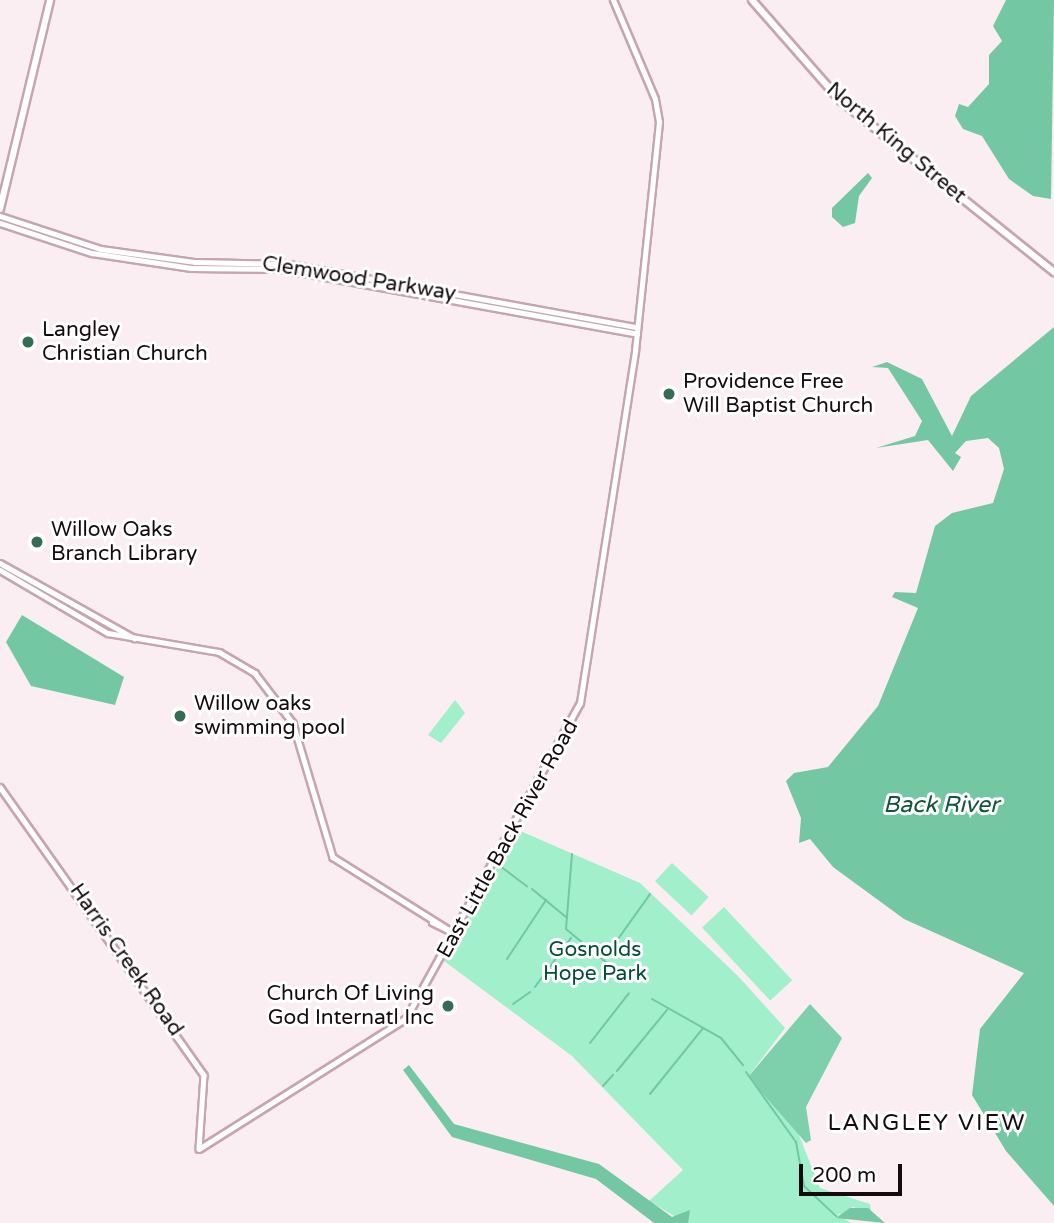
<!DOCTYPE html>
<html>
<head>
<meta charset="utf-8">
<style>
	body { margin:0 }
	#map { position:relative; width:1054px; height:1223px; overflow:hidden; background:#fbeef2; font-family:"Varela Round",sans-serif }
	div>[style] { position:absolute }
	.green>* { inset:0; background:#a1efcb; transform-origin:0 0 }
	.forest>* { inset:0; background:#7dd0ab }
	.water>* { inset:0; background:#74c7a3 }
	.stream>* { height:2px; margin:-1px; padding:0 1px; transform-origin:1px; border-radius:1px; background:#74c7a3 }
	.roads { filter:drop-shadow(2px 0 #c5a6b0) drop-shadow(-2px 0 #c5a6b0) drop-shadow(0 2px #c5a6b0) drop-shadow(0 -2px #c5a6b0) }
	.minor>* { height:4.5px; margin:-2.25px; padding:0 2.25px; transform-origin:2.25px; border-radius:2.25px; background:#fff }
	.major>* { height:6px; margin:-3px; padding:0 3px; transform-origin:3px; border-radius:3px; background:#fff }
	.dots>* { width:19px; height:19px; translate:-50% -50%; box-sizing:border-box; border:4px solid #fff; border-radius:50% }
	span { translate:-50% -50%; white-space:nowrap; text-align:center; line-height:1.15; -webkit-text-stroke:6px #fff; paint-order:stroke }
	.street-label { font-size:21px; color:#150b0e }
	.poi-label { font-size:21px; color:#150b0e }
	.left { translate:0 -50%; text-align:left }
	.right { translate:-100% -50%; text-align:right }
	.park-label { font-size:21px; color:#054c35 }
	.water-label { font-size:23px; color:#13543d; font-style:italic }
	.neighbourhood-label { font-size:23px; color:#150b0e; letter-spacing:2px }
	.scale { position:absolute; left:799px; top:1164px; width:103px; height:32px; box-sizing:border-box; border:4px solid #150b0e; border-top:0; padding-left:9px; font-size:21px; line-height:24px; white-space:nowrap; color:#150b0e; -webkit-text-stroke:5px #fff; paint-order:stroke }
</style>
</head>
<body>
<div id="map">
	<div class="green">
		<i style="clip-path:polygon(455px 700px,465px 713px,441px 743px,428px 735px)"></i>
		<i style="clip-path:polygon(518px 830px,640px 883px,738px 976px,785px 1028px,748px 1077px,799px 1135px,820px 1188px,870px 1204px,871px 1211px,852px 1207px,846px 1215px,837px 1214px,851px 1223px,686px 1223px,649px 1201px,683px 1170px,572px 1056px,444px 961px)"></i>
		<i style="left:672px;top:863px;width:50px;height:25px;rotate:43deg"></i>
		<i style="left:724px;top:907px;width:100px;height:30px;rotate:47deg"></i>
	</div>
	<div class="forest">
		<i style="clip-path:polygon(810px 1004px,842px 1038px,806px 1107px,811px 1140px,806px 1143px,748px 1077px)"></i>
	</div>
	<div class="water">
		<i style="clip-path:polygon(1006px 0,1054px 0,1051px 199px,1033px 196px,1009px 179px,982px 136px,963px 129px,955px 116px,959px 104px,968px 107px,989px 84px,989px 55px,1002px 41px,993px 26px)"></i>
		<i style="clip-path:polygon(868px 173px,872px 178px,859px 196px,855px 223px,843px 227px,832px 217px,832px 208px)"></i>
		<i style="clip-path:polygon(1054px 327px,1054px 1206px,1006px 1151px,972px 1095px,980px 1029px,1024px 973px,904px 919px,833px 867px,810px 839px,799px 843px,801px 818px,786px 781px,794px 773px,828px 767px,878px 706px,918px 608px,892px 597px,895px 592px,916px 593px,935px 526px,952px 513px,993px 503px,1004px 469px,999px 448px,988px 438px,966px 441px,955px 453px,961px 457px,953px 471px,928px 440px,876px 448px,915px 436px,922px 421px,888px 368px,872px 367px,887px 362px,922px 379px,952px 436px,971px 396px)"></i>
		<i style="clip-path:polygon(22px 615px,124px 677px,115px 705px,31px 686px,6px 642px)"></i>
		<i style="clip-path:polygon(409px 1065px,454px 1124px,599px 1164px,672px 1217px,690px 1210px,688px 1223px,654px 1223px,596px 1179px,452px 1137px,403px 1070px)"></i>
		<i style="clip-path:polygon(850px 1208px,868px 1208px,885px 1223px,836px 1218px)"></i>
	</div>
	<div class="stream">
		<i style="left:572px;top:854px;width:75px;rotate:94.6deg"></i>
		<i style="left:566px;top:929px;width:77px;rotate:39.7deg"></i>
		<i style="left:500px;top:866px;width:34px;rotate:37deg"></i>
		<i style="left:532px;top:889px;width:44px;rotate:39.5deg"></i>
		<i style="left:507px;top:959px;width:71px;rotate:-56.5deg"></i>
		<i style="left:603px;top:960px;width:81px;rotate:-54.5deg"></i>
		<i style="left:535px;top:987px;width:61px;rotate:-53.7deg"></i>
		<i style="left:652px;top:999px;width:79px;rotate:29.5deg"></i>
		<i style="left:721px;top:1038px;width:35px;rotate:51deg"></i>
		<i style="left:513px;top:1004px;width:21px;rotate:-35deg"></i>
		<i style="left:590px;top:1043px;width:63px;rotate:-52deg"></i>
		<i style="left:617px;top:1071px;width:79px;rotate:-50.7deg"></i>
		<i style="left:746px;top:1072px;width:86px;rotate:54.5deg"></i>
		<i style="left:796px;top:1142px;width:45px;rotate:79.7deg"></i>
		<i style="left:804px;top:1186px;width:44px;rotate:43.2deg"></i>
		<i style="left:603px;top:1086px;width:15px;rotate:-48deg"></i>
		<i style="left:650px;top:1094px;width:85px;rotate:-51.2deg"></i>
	</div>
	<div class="roads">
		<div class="minor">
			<i style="left:0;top:216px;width:106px;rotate:18.1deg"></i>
			<i style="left:101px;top:249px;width:95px;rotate:7.9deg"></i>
			<i style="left:195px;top:262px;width:94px;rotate:1.2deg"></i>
			<i style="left:289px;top:264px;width:354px;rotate:10.3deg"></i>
			<i style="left:0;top:223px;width:97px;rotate:18.1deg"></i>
			<i style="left:92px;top:253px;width:100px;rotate:8.6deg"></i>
			<i style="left:191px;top:268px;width:90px;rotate:0.6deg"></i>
			<i style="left:281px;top:269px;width:362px;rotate:10.3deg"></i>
			<i style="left:0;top:563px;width:154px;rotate:29.2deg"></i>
			<i style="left:0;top:570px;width:125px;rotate:30.3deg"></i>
			<i style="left:108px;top:633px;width:113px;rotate:9.7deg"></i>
			<i style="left:219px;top:652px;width:42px;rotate:30.3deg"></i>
			<i style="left:255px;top:673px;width:63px;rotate:52.8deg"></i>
			<i style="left:293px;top:723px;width:140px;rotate:73.4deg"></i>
			<i style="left:333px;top:857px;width:146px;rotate:32.2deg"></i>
			<i style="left:0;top:787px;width:353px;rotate:54.7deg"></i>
			<i style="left:204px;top:1075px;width:74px;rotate:93.9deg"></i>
			<i style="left:199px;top:1149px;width:245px;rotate:-32.3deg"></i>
			<i style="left:406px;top:1018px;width:360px;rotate:-61.1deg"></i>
			<i style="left:580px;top:703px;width:356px;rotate:-81.1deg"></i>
			<i style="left:635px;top:351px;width:230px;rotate:-84deg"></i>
			<i style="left:659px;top:122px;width:23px;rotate:-100deg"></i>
			<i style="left:655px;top:99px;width:108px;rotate:-113deg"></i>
			<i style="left:432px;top:922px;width:25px;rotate:26deg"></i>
		</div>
		<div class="major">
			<i style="left:752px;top:0;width:133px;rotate:48.7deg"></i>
			<i style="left:840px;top:100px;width:275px;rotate:38.8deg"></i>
			<i style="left:0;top:209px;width:215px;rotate:-76.5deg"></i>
		</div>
	</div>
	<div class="dots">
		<i style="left:28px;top:342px;background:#346c55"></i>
		<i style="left:669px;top:394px;background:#346c55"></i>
		<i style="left:37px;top:542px;background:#346c55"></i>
		<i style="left:180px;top:716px;background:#346c55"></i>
		<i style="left:448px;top:1006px;background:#346c55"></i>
	</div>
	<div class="street-label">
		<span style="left:896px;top:143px;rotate:40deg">North King Street</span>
		<span style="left:359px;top:279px;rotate:9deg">Clemwood Parkway</span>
		<span style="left:508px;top:839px;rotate:-61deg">East Little Back River Road</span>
		<span style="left:126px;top:960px;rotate:55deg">Harris Creek Road</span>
	</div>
	<div class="poi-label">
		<span class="left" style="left:42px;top:342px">Langley<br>Christian Church</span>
		<span class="left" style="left:683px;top:394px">Providence Free<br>Will Baptist Church</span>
		<span class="left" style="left:51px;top:542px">Willow Oaks<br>Branch Library</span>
		<span class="left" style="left:194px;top:716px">Willow oaks<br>swimming pool</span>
		<span class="right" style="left:434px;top:1006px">Church Of Living<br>God Internatl Inc</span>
	</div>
	<div class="park-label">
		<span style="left:595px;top:962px">Gosnolds<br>Hope Park</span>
	</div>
	<div class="water-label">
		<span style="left:941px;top:805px">Back River</span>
	</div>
	<div class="neighbourhood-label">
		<span style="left:927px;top:1123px">LANGLEY VIEW</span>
	</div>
	<div class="scale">200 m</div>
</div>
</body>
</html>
